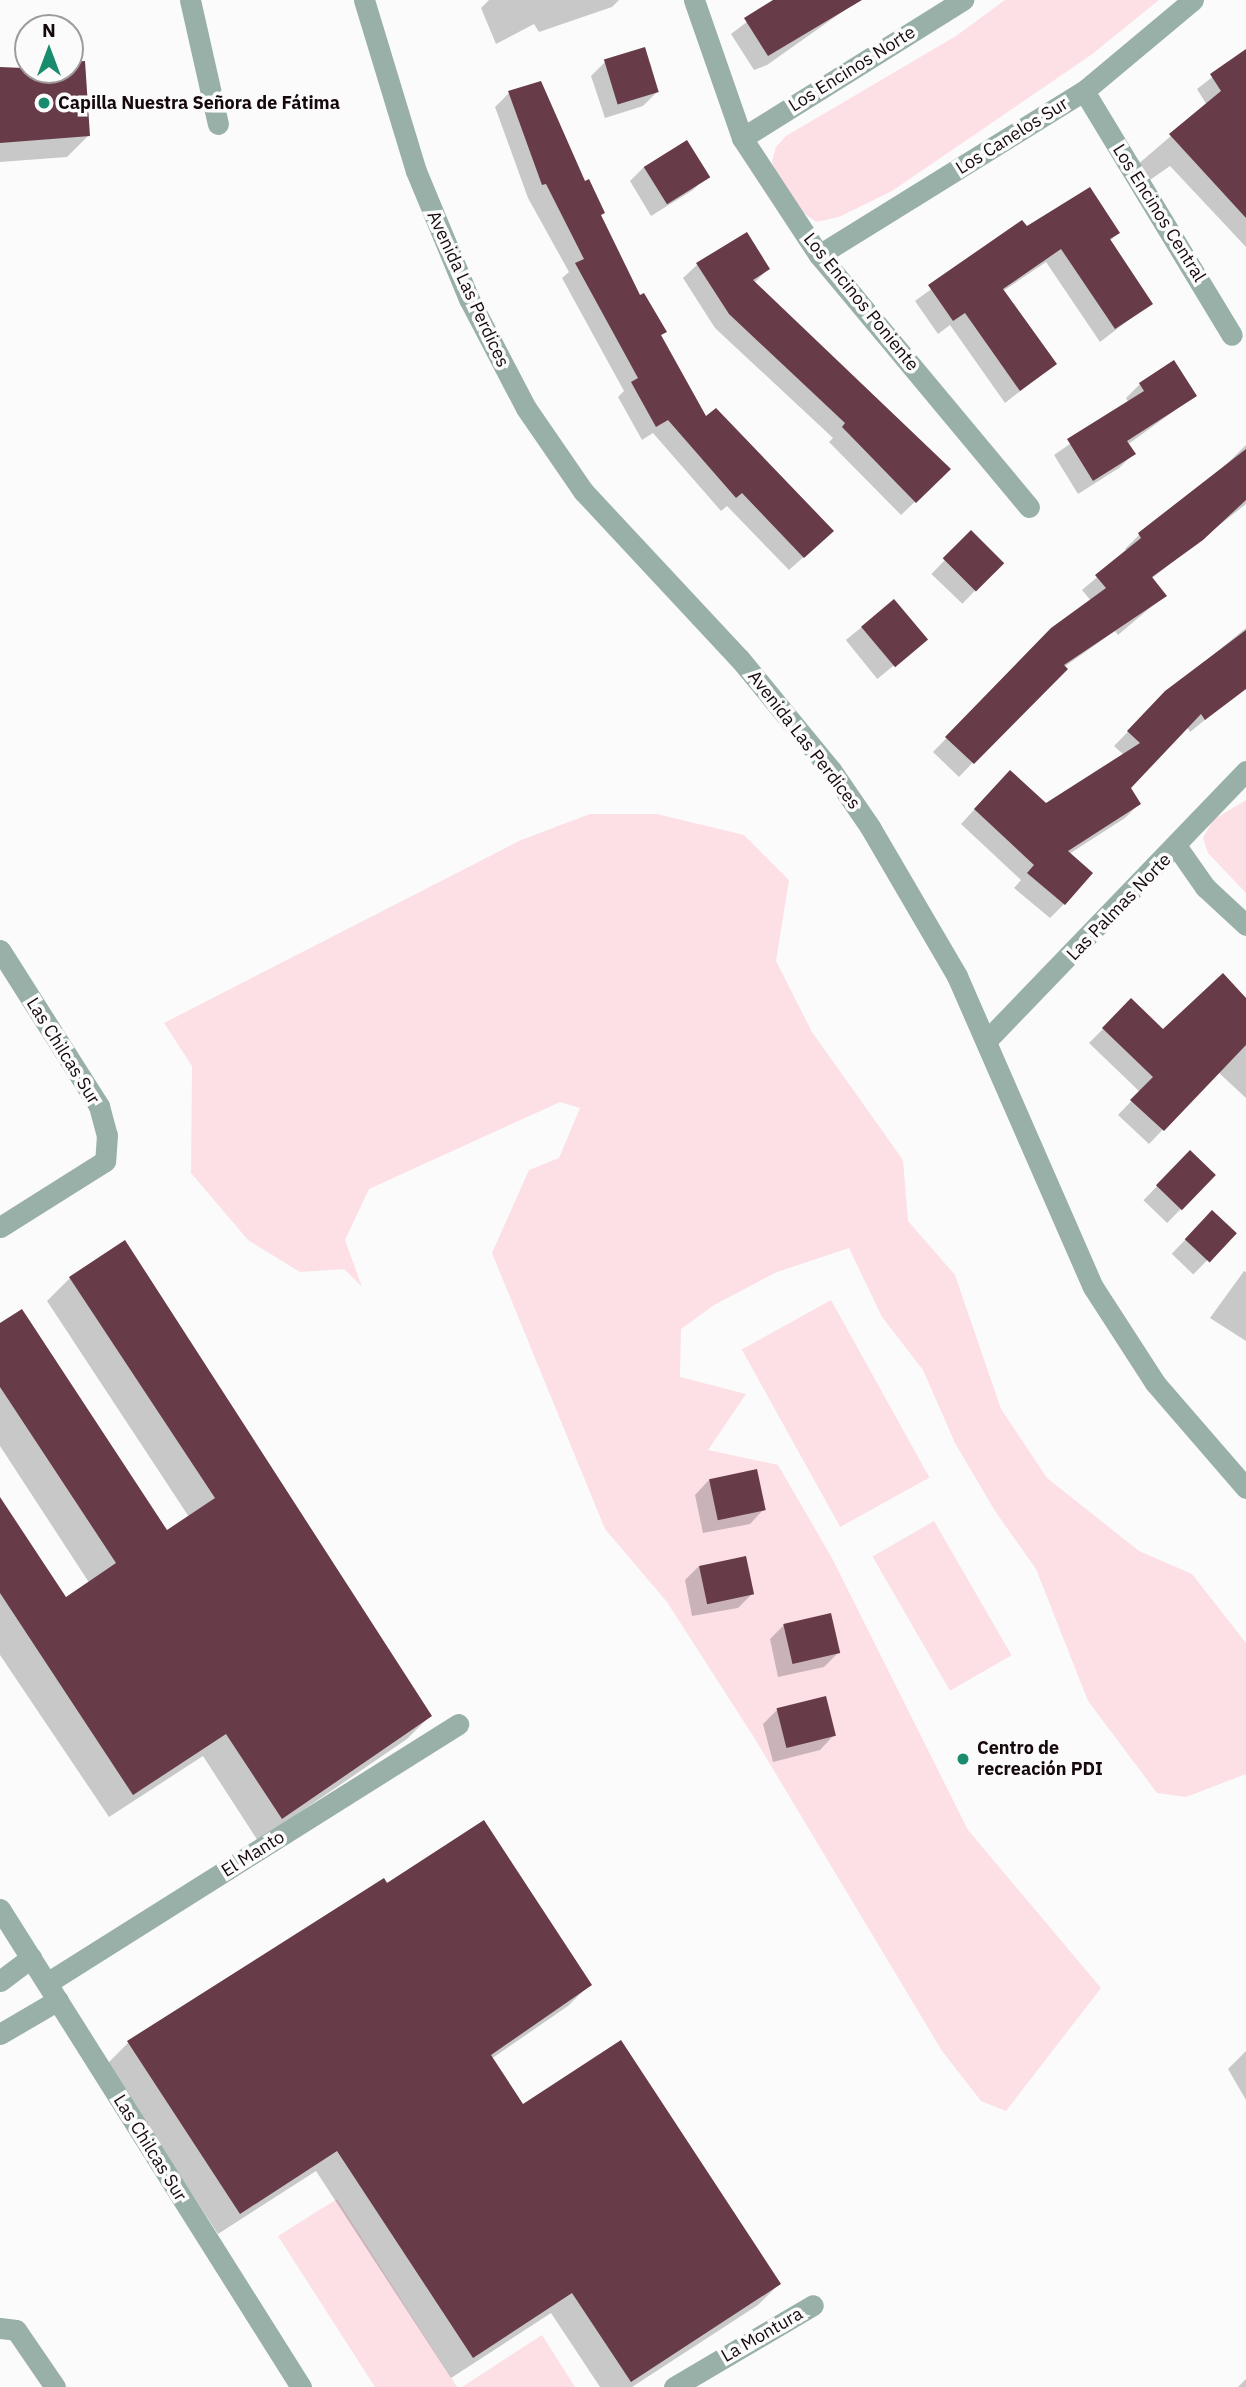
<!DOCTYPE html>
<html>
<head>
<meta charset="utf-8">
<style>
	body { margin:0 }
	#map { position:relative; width:1246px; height:2387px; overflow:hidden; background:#fbfbfb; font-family:"IBM Plex Sans",sans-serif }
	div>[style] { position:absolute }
	.green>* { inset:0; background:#fce0e6; transform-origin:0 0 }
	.shadow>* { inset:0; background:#0003; transform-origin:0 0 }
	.building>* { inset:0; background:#683b48; transform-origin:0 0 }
	.minor>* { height:21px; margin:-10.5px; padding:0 10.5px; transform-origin:10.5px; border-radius:10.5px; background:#98b0a7 }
	.dots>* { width:19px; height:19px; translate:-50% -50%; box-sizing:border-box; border:4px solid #fbfbfb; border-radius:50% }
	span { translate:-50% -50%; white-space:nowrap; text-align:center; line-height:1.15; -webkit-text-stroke:7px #fbfbfb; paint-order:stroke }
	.street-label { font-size:18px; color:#16090c }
	.poi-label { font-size:18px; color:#16090c; font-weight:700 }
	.left { translate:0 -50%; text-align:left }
	.north { position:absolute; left:14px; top:14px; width:70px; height:70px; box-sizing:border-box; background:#fbfbfb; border:2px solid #9f9a9b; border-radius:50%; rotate:0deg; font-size:19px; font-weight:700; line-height:28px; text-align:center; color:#16090c }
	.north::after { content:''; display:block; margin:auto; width:24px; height:32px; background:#198c6e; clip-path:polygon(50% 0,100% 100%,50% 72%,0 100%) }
</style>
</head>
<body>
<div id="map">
	<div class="green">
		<i style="clip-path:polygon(1005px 0,1159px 0,1091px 55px,892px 191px,839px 217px,816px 222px,787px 200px,772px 162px,776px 147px,786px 136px,956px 36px)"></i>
		<i style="clip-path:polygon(1246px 800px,1246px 893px,1208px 853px,1203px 838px,1213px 820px)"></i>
		<i style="clip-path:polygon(590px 814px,657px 814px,744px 835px,789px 880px,776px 961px,812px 1032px,903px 1160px,908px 1221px,955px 1275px,1001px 1409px,1047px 1478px,1139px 1551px,1192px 1574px,1246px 1643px,1246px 1774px,1186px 1797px,1157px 1793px,1088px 1701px,1036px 1569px,995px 1511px,955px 1443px,923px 1370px,882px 1317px,849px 1248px,777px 1272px,714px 1305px,681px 1329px,680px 1377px,746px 1394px,708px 1450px,778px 1465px,832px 1558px,968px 1830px,1101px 1988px,1006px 2111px,981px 2101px,942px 2051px,755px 1739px,667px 1602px,605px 1529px,492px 1253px,529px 1170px,559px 1158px,580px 1108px,560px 1102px,369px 1189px,345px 1240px,362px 1287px,344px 1269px,300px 1272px,248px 1240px,191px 1173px,192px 1066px,164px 1023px,521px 840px)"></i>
		<i style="left:831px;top:1300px;width:203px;height:102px;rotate:61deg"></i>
		<i style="left:934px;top:1521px;width:155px;height:71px;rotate:60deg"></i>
		<i style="clip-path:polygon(337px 2199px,457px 2387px,375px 2387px,278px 2236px)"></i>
		<i style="clip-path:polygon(542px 2335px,575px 2387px,462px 2387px)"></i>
	</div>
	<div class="shadow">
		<i style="clip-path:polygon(489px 0,619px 0,612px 7px,539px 32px,534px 24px,496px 44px,481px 8px)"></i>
		<i style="clip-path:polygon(776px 0,859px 0,767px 65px,754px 70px,731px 34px)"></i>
		<i style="clip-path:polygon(1246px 51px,1246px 247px,1170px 166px,1140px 187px,1129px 172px,1207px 105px,1197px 89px)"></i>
		<i style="clip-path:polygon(605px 62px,657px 92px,643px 106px,605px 118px,591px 76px)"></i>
		<i style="clip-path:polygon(70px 64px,88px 136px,67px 157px,0 162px,0 68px,70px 70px)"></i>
		<i style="clip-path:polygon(509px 93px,599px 216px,640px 297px,665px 331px,660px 337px,706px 419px,817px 545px,789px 570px,727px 506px,721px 511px,653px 433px,642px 440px,618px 397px,624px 391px,562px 278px,569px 272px,528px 198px,495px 107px)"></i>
		<i style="clip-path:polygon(644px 167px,707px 176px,693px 190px,651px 216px,630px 181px)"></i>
		<i style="clip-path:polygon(1022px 223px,1026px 229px,1118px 233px,1110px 241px,1151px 303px,1100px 342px,1046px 262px,1003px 291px,1055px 364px,1005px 403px,950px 325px,938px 334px,915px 301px)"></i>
		<i style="clip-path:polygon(698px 264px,768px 269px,754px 283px,935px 483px,901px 515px,829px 442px,833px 438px,715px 328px,683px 278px)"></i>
		<i style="clip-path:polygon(1140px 384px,1195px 396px,1127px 445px,1133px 454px,1119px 468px,1078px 494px,1054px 455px,1129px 403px,1126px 398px)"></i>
		<i style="clip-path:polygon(1246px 445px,1246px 504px,1151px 579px,1164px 596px,1118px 635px,1115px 631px,1064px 667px,959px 777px,933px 752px,1053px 628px,1091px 601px,1082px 590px,1127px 552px,1125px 549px,1139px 535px,1201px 489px)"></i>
		<i style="left:971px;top:533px;width:43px;height:57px;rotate:44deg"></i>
		<i style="left:894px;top:601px;width:50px;height:62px;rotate:51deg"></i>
		<i style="clip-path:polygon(1246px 628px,1243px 689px,1190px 732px,1187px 727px,1129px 788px,1139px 804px,1125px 818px,1069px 854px,1064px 904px,1050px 918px,1014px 888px,1021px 880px,961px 824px,996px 786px,1046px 805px,1124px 755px,1114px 746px,1166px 693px)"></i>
		<i style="clip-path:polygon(1131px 1001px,1163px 1031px,1246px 1018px,1246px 1098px,1218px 1072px,1149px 1144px,1118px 1115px,1140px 1092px,1089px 1043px)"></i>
		<i style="left:1190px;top:1152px;width:33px;height:67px;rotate:44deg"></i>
		<i style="left:1212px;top:1212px;width:30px;height:58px;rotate:44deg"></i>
		<i style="clip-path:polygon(1244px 1271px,1246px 1272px,1246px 1341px,1210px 1318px)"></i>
		<i style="clip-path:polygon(70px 1278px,430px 1716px,407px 1739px,258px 1841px,203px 1756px,109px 1817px,0 1655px,0 1500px,65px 1600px,90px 1584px,0 1446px,0 1325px,167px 1532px,189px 1517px,47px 1301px)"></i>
		<i style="clip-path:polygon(709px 1480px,764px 1509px,750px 1524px,703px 1533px,695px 1495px)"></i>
		<i style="clip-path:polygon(699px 1566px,752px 1594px,738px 1608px,692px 1616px,685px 1580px)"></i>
		<i style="clip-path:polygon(784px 1625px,838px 1653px,824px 1667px,778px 1677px,770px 1639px)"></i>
		<i style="clip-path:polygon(777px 1710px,834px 1735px,820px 1750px,773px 1762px,763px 1724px)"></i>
		<i style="clip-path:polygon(383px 1880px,589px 1985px,568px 2006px,491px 2059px,522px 2106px,779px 2284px,758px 2305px,632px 2387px,600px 2387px,551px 2313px,451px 2378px,316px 2171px,218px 2234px,107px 2064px,128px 2043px)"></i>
		<i style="clip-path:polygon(1246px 2051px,1246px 2100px,1228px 2069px)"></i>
		<i style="clip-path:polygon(1246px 2379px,1246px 2387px,1238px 2387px)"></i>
	</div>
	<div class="building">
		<i style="clip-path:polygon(773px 0,862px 0,768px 56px,744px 18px)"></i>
		<i style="left:645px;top:47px;width:47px;height:43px;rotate:73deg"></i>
		<i style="clip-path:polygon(1246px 49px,1246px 218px,1169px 134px,1221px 91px,1210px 74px)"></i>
		<i style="clip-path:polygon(85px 61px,90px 136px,0 143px,0 67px,70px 70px,70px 62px)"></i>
		<i style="clip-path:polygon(541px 81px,585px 181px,589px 179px,605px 213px,601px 215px,640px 295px,644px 293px,667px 332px,661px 335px,706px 416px,716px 408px,834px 531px,804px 558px,742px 493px,736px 498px,668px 420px,656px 427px,631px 382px,638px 378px,575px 263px,584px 259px,546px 184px,542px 185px,508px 91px)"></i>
		<i style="left:687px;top:140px;width:44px;height:51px;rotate:58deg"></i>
		<i style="clip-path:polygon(1090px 187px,1120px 233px,1110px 239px,1153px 304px,1115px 329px,1061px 249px,1003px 289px,1057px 364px,1020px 391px,965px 313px,953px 321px,928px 285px,1022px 220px,1027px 226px)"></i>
		<i style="clip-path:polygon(747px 232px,770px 269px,753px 280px,951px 469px,916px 503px,842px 427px,845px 423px,729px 314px,696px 263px)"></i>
		<i style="clip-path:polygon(1174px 360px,1197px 396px,1127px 441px,1136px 454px,1093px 481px,1067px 439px,1144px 391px,1139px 383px)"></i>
		<i style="clip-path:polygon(1246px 449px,1246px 500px,1203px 540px,1152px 577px,1167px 596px,1064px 665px,1068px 669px,974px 764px,945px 737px,1051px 628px,1106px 588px,1095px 575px,1141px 538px,1138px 533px)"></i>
		<i style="left:971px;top:530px;width:47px;height:40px;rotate:45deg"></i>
		<i style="left:894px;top:599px;width:53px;height:43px;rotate:50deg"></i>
		<i style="clip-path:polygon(1246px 630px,1246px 689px,1205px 720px,1201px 714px,1131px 788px,1141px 804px,1068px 851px,1093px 873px,1065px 905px,1027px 873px,1034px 865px,974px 809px,1010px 770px,1046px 803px,1140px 743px,1127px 731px,1165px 691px)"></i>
		<i style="clip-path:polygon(1223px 973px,1246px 998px,1246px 1045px,1164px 1131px,1130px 1100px,1153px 1077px,1102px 1028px,1131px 998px,1163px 1029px)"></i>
		<i style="left:1190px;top:1150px;width:36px;height:49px;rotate:44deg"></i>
		<i style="left:1212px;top:1210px;width:34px;height:40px;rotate:43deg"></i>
		<i style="clip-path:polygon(125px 1240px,432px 1716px,282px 1819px,226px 1734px,133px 1795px,0 1593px,0 1497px,66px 1597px,116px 1563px,0 1387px,0 1323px,22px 1309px,167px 1530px,215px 1498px,69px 1277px)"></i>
		<i style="left:757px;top:1469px;width:42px;height:49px;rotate:78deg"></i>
		<i style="left:746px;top:1556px;width:39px;height:48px;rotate:78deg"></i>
		<i style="left:831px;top:1613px;width:41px;height:49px;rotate:77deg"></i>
		<i style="left:826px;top:1696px;width:41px;height:51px;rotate:76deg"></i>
		<i style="clip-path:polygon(484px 1820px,592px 1985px,491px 2055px,523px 2104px,621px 2040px,781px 2284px,631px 2382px,572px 2293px,473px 2358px,337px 2151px,240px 2214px,127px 2041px,384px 1878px,387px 1883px)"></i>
	</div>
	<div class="minor">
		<i style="left:190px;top:0;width:127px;rotate:77.3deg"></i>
		<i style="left:364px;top:0;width:179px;rotate:73.1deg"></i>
		<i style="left:416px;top:171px;width:139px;rotate:67.5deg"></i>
		<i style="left:469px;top:299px;width:123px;rotate:62.4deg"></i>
		<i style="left:526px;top:408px;width:101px;rotate:55.5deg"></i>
		<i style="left:583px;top:491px;width:229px;rotate:47deg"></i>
		<i style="left:739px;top:658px;width:145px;rotate:50.6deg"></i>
		<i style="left:831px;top:770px;width:69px;rotate:55.6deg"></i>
		<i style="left:870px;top:827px;width:173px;rotate:59.7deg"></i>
		<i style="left:957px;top:976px;width:339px;rotate:66.4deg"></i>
		<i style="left:1093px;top:1287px;width:114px;rotate:57.1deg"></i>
		<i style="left:1155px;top:1383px;width:139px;rotate:49.1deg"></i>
		<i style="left:694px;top:0;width:146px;rotate:70.8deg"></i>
		<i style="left:742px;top:138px;width:140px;rotate:56.7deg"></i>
		<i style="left:819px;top:255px;width:328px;rotate:50.2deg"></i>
		<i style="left:1084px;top:91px;width:285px;rotate:58.8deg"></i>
		<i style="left:742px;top:138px;width:261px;rotate:-32deg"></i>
		<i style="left:819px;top:255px;width:312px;rotate:-31.8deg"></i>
		<i style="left:1084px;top:91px;width:142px;rotate:-39.9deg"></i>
		<i style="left:1177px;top:847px;width:49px;rotate:55deg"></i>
		<i style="left:1205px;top:887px;width:56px;rotate:42.8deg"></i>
		<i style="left:0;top:950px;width:185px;rotate:57.6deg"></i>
		<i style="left:99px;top:1106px;width:30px;rotate:75deg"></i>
		<i style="left:107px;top:1135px;width:26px;rotate:94deg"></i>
		<i style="left:105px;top:1161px;width:124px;rotate:147.8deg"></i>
		<i style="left:988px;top:1039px;width:372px;rotate:-46.1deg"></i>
		<i style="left:0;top:1909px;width:565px;rotate:57.8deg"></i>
		<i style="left:0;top:1981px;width:39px;rotate:-37deg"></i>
		<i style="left:47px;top:1983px;width:486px;rotate:-32.2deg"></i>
		<i style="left:0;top:2034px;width:67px;rotate:-30.4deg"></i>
		<i style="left:0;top:2328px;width:16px;rotate:7deg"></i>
		<i style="left:16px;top:2330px;width:69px;rotate:55.6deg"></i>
		<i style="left:674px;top:2387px;width:161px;rotate:-30.5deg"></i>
	</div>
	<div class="dots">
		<i style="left:44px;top:103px;background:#198c6e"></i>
		<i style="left:963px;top:1759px;background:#198c6e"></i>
	</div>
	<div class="street-label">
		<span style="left:852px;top:69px;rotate:-32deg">Los Encinos Norte</span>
		<span style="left:1012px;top:136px;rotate:-32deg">Los Canelos Sur</span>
		<span style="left:1159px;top:213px;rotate:58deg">Los Encinos Central</span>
		<span style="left:468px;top:289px;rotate:65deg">Avenida Las Perdices</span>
		<span style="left:861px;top:302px;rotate:51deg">Los Encinos Poniente</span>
		<span style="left:804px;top:740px;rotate:52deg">Avenida Las Perdices</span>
		<span style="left:1119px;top:907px;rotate:-46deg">Las Palmas Norte</span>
		<span style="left:63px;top:1051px;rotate:58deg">Las Chilcas Sur</span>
		<span style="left:253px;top:1854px;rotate:-32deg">El Manto</span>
		<span style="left:150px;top:2148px;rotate:58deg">Las Chilcas Sur</span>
		<span style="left:762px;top:2335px;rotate:-30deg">La Montura</span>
	</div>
	<div class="poi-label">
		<span class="left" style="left:58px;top:103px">Capilla Nuestra Señora de Fátima</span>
		<span class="left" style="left:977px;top:1759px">Centro de<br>recreación PDI</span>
	</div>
	<div class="north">N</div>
</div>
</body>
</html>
